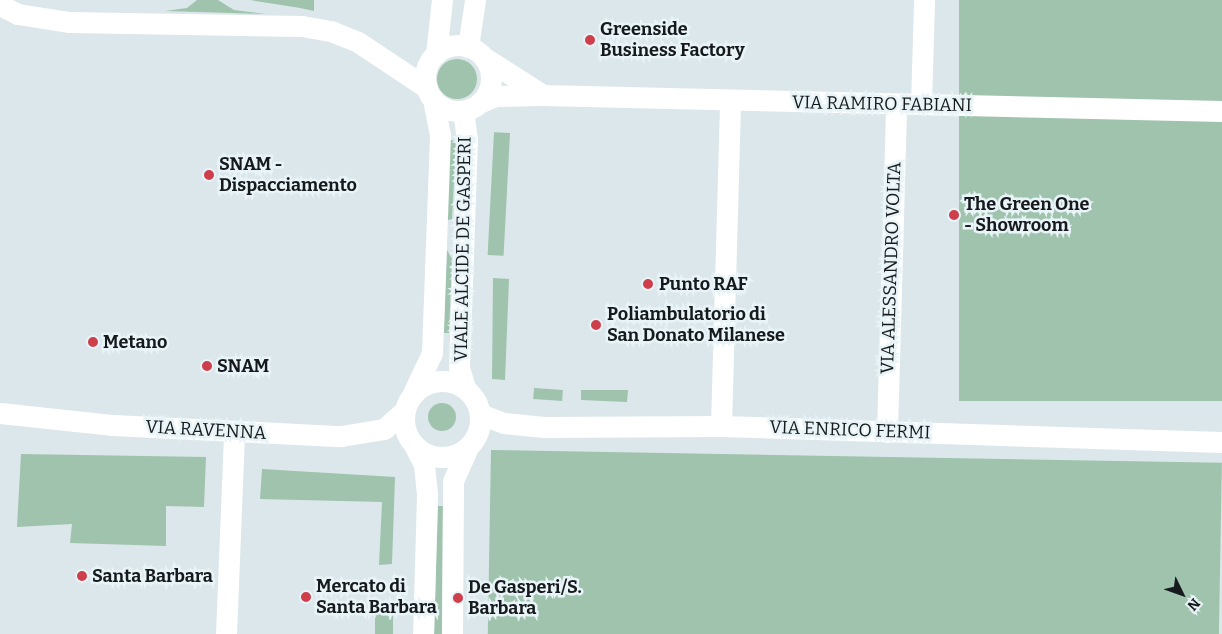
<!DOCTYPE html>
<html>
<head>
<meta charset="utf-8">
<style>
	body { margin:0 }
	#map { position:relative; width:1222px; height:634px; overflow:hidden; background:#dce7eb; font-family:Bitter,serif }
	div>[style] { position:absolute }
	.green>* { inset:0; background:#a0c3ad; transform-origin:0 0 }
	.round { border-radius:50% }
	.minor>* { height:21px; margin:-10.5px; padding:0 10.5px; transform-origin:10.5px; border-radius:10.5px; background:#fff }
	.minor>.ring { margin:-10.5px; padding:0; box-sizing:content-box; background:none; border:21px solid #fff; border-radius:50% }
	.dots>* { width:14px; height:14px; translate:-50% -50%; box-sizing:border-box; border:2px solid #e9f4f8; border-radius:50% }
	span { translate:-50% -50%; white-space:nowrap; text-align:center; line-height:1.15; -webkit-text-stroke:5px #e9f4f8; paint-order:stroke }
	.poi-label { font-size:18px; color:#161a1c; font-weight:700 }
	.left { translate:0 -50%; text-align:left }
	.street-label { font-size:18px; color:#161a1c }
	.north { position:absolute; left:1157px; top:569px; width:50px; height:50px; -webkit-text-stroke:4px #e9f4f8; paint-order:stroke; rotate:132deg; font-size:14px; font-weight:700; line-height:20px; text-align:center; color:#161a1c }
	.north::after { content:''; display:block; margin:auto; width:18px; height:22px; background:#161a1c; clip-path:polygon(50% 0,100% 100%,50% 72%,0 100%) }
</style>
</head>
<body>
<div id="map">
	<div class="green">
		<i style="clip-path:polygon(197px 0,218px 0,234px 10px,265px 14px,165px 11px,187px 8px)"></i>
		<i style="clip-path:polygon(250px 0,314px 0,314px 11px,300px 8px)"></i>
		<i style="left:959px;top:0;width:263px;height:401px"></i>
		<i class="round" style="left:437px;top:59px;width:40px;height:40px"></i>
		<i style="left:510px;top:133px;width:123px;height:16px;rotate:93deg"></i>
		<i style="clip-path:polygon(445px 139px,456px 141px,452px 219px,445px 221px)"></i>
		<i style="clip-path:polygon(447px 250px,452px 259px,449px 333px,444px 333px)"></i>
		<i style="clip-path:polygon(493px 278px,509px 279px,505px 380px,492px 379px)"></i>
		<i style="left:534px;top:388px;width:29px;height:11px;rotate:4deg"></i>
		<i style="clip-path:polygon(581px 390px,628px 390px,627px 402px,581px 400px)"></i>
		<i class="round" style="left:428px;top:403px;width:28px;height:28px"></i>
		<i style="left:491px;top:450px;width:731px;height:184px;rotate:1deg"></i>
		<i style="clip-path:polygon(21px 454px,206px 457px,204px 507px,166px 506px,166px 546px,70px 543px,72px 524px,17px 527px)"></i>
		<i style="clip-path:polygon(262px 469px,395px 477px,392px 564px,379px 565px,382px 502px,260px 499px)"></i>
		<i style="clip-path:polygon(438px 506px,443px 506px,442px 634px,434px 634px)"></i>
		<i style="left:375px;top:605px;width:18px;height:29px"></i>
	</div>
	<div class="minor">
		<i style="left:0;top:5px;width:20px;rotate:27deg"></i>
		<i style="left:18px;top:14px;width:52px;rotate:8.9deg"></i>
		<i style="left:69px;top:22px;width:233px;rotate:1deg"></i>
		<i style="left:302px;top:26px;width:29px;rotate:10deg"></i>
		<i style="left:331px;top:31px;width:29px;rotate:22deg"></i>
		<i style="left:358px;top:42px;width:83px;rotate:33.7deg"></i>
		<i class="ring" style="left:425px;top:45px;width:45px;height:45px"></i>
		<i style="left:468px;top:47px;width:48px;rotate:-81.5deg"></i>
		<i style="left:436px;top:54px;width:54px;rotate:-83.7deg"></i>
		<i style="left:485px;top:58px;width:67px;rotate:32.7deg"></i>
		<i style="left:481px;top:102px;width:16px;rotate:-22deg"></i>
		<i style="left:496px;top:96px;width:47px;rotate:-1.2deg"></i>
		<i style="left:543px;top:95px;width:679px;rotate:1.35deg"></i>
		<i style="left:921px;top:104px;width:104px;rotate:-88.3deg"></i>
		<i style="left:463px;top:111px;width:28px;rotate:82deg"></i>
		<i style="left:467px;top:139px;width:229px;rotate:92deg"></i>
		<i style="left:459px;top:368px;width:21px;rotate:73deg"></i>
		<i class="ring" style="left:404px;top:381px;width:55px;height:55px"></i>
		<i style="left:413px;top:393px;width:44px;rotate:-64.6deg"></i>
		<i style="left:432px;top:353px;width:218px;rotate:-87.9deg"></i>
		<i style="left:440px;top:135px;width:37px;rotate:-101deg"></i>
		<i style="left:0;top:413px;width:114px;rotate:6.1deg"></i>
		<i style="left:113px;top:425px;width:228px;rotate:2.8deg"></i>
		<i style="left:341px;top:436px;width:44px;rotate:-9.2deg"></i>
		<i style="left:384px;top:429px;width:27px;rotate:-42deg"></i>
		<i style="left:480px;top:414px;width:26px;rotate:21deg"></i>
		<i style="left:504px;top:423px;width:40px;rotate:5.7deg"></i>
		<i style="left:544px;top:427px;width:177px;rotate:-0.3deg"></i>
		<i style="left:721px;top:426px;width:501px;rotate:1.83deg"></i>
		<i style="left:721px;top:426px;width:325px;rotate:-88.4deg"></i>
		<i style="left:887px;top:432px;width:328px;rotate:-88.4deg"></i>
		<i style="left:415px;top:447px;width:20px;rotate:63deg"></i>
		<i style="left:424px;top:465px;width:29px;rotate:84deg"></i>
		<i style="left:427px;top:494px;width:140px;rotate:91.6deg"></i>
		<i style="left:226px;top:634px;width:202px;rotate:-87.7deg"></i>
		<i style="left:452px;top:634px;width:153px;rotate:-89.6deg"></i>
		<i style="left:453px;top:481px;width:37px;rotate:-66deg"></i>
	</div>
	<div class="dots">
		<i style="left:590px;top:40px;background:#ce3e4b"></i>
		<i style="left:209px;top:175px;background:#ce3e4b"></i>
		<i style="left:954px;top:215px;background:#ce3e4b"></i>
		<i style="left:648px;top:284px;background:#ce3e4b"></i>
		<i style="left:596px;top:325px;background:#ce3e4b"></i>
		<i style="left:93px;top:342px;background:#ce3e4b"></i>
		<i style="left:207px;top:366px;background:#ce3e4b"></i>
		<i style="left:82px;top:576px;background:#ce3e4b"></i>
		<i style="left:306px;top:597px;background:#ce3e4b"></i>
		<i style="left:458px;top:598px;background:#ce3e4b"></i>
	</div>
	<div class="poi-label">
		<span class="left" style="left:600px;top:40px">Greenside<br>Business Factory</span>
		<span class="left" style="left:219px;top:175px">SNAM -<br>Dispacciamento</span>
		<span class="left" style="left:964px;top:215px">The Green One<br>- Showroom</span>
		<span class="left" style="left:659px;top:284px">Punto RAF</span>
		<span class="left" style="left:607px;top:325px">Poliambulatorio di<br>San Donato Milanese</span>
		<span class="left" style="left:103px;top:342px">Metano</span>
		<span class="left" style="left:217px;top:366px">SNAM</span>
		<span class="left" style="left:92px;top:576px">Santa Barbara</span>
		<span class="left" style="left:316px;top:597px">Mercato di<br>Santa Barbara</span>
		<span class="left" style="left:468px;top:598px">De Gasperi/S.<br>Barbara</span>
	</div>
	<div class="street-label">
		<span style="left:882px;top:104px;rotate:1deg">VIA RAMIRO FABIANI</span>
		<span style="left:463px;top:249px;rotate:-89deg">VIALE ALCIDE DE GASPERI</span>
		<span style="left:891px;top:268px;rotate:-88deg">VIA ALESSANDRO VOLTA</span>
		<span style="left:206px;top:430px;rotate:3deg">VIA RAVENNA</span>
		<span style="left:850px;top:430px;rotate:2deg">VIA ENRICO FERMI</span>
	</div>
	<div class="north">N</div>
</div>
</body>
</html>
